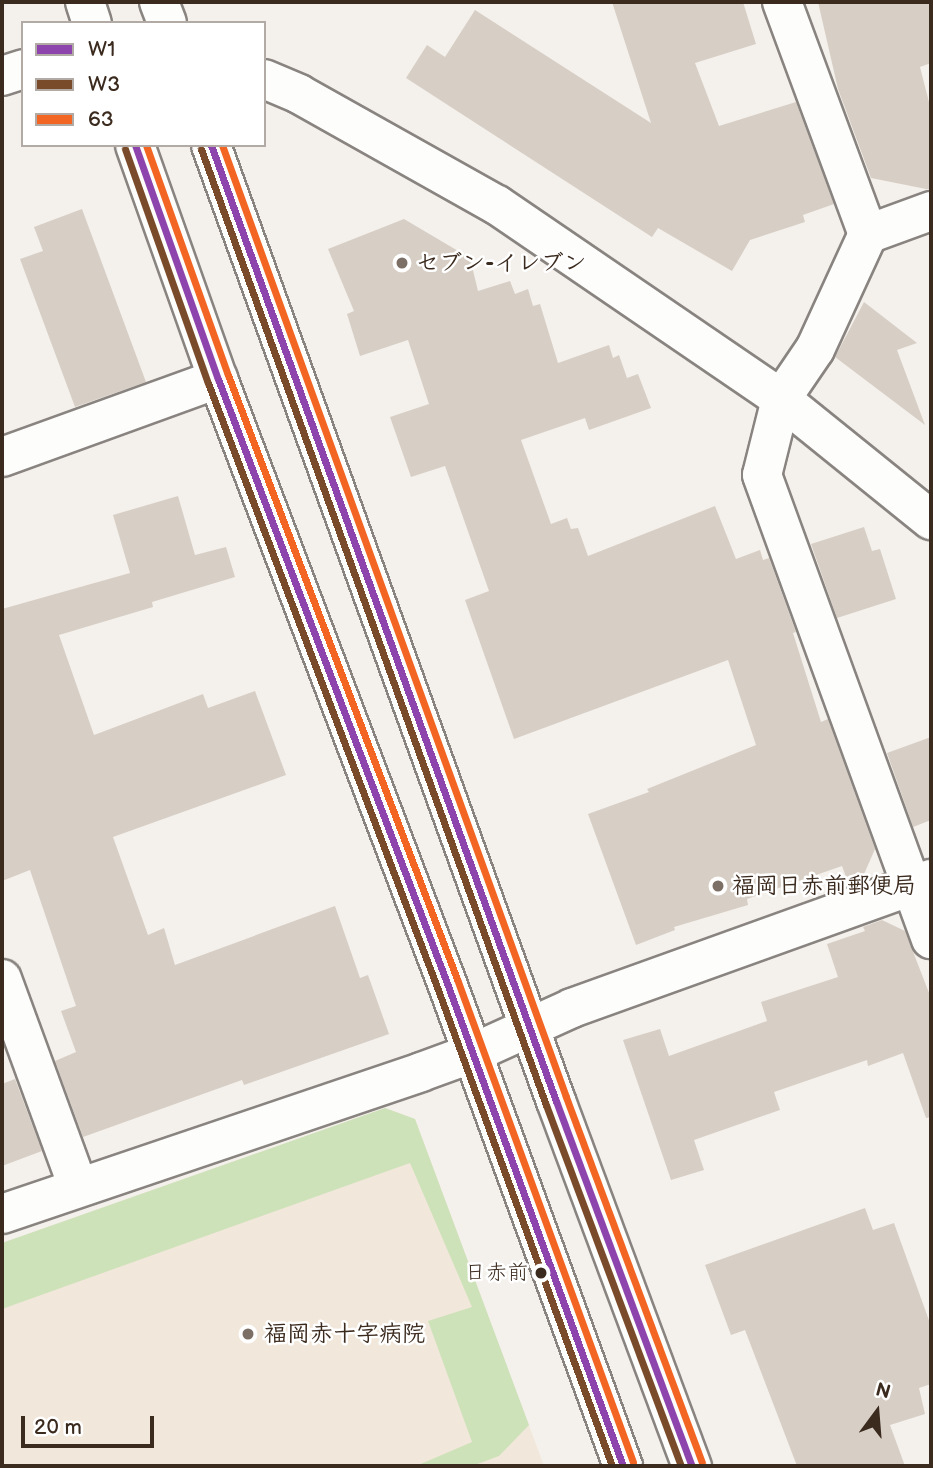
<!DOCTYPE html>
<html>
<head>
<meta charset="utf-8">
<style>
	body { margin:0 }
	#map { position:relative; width:933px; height:1468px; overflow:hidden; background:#f4f0ec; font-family:"Balsamiq Sans","Klee One",sans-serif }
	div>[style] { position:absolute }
	.built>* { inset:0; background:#f1e7da }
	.green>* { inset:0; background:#cee2ba }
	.building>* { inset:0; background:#d7cfc5 }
	.roads { filter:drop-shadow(2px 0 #898480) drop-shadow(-2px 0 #898480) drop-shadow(0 2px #898480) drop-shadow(0 -2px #898480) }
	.street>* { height:38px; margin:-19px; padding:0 19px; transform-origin:19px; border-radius:19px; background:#fdfdfc }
	.secondary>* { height:38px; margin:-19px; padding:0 19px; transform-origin:19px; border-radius:19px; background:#fdfdfc }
	.bus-1>* { height:7px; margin:-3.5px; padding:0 3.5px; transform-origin:3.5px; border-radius:3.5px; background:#8e44ad }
	.bus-2>* { height:7px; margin:-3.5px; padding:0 3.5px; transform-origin:3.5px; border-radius:3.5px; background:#7a4b2a }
	.bus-3>* { height:7px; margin:-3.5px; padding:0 3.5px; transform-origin:3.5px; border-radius:3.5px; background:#f26522 }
	.dots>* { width:19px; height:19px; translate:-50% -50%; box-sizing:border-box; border:4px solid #fff; border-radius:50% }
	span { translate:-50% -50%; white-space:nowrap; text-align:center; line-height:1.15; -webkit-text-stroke:5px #fff; paint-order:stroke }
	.bus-label { font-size:21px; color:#3b2a1e }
	.right { translate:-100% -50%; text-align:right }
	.poi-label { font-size:23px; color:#3b2a1e; font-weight:700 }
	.left { translate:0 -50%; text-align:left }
	.frame { position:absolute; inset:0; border:4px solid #3b2a1e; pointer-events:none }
	.legend { position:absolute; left:21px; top:21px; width:245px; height:126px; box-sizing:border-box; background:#fff; border:2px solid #b1aaa5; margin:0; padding:9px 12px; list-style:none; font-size:21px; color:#3b2a1e }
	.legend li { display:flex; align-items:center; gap:14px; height:35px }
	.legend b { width:35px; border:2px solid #b1aaa5 }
	.north { position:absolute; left:842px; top:1377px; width:70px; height:70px; -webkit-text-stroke:5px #fff; paint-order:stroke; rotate:16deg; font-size:19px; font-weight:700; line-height:28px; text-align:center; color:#3b2a1e }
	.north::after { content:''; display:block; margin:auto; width:24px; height:32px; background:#3b2a1e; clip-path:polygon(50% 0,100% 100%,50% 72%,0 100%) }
	.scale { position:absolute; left:21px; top:1416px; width:133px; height:32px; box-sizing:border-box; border:4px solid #3b2a1e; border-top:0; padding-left:9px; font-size:21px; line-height:24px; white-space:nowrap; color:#3b2a1e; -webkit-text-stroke:5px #fff; paint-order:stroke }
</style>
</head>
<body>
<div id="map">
	<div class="built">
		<i style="clip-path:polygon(385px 1108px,415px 1119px,544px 1466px,2px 1466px,2px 1243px)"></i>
	</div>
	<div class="green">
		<i style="clip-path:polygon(385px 1108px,415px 1119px,529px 1425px,499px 1456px,472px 1466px,416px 1466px,472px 1442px,428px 1321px,472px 1307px,410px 1163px,2px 1309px,2px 1243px)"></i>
	</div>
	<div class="building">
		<i style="clip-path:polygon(612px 2px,743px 2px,756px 44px,695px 63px,719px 126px,796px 102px,834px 204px,803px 215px,805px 222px,750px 240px,732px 271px,658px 228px,652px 237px,406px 78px,427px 45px,445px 57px,475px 10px,651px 123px)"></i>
		<i style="clip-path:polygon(818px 2px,931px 2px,931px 63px,920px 67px,931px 110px,931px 190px,871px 178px,838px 89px)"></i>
		<i style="clip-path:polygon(82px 209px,146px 382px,75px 407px,20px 259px,43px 251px,34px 227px)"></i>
		<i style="clip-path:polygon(404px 219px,470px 258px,478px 291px,510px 281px,515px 294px,528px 289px,533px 306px,540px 304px,558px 363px,609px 345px,613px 358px,619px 355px,627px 378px,638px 374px,651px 408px,589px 430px,585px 418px,521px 440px,551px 524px,567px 518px,571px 529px,578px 528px,588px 556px,715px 506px,736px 559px,760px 550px,763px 560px,769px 558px,796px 632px,793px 633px,821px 722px,828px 719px,875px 849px,861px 881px,849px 885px,842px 866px,747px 899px,748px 905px,674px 927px,675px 930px,636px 945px,588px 814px,649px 792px,647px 789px,756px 745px,728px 660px,514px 739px,465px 600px,489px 591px,445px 466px,411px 477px,390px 417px,429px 404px,408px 340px,360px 356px,347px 314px,354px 311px,328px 249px)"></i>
		<i style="clip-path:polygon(864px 302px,917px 343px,897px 350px,925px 425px,835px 357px)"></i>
		<i style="clip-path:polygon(178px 496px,195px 555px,226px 547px,235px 577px,152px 602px,153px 607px,59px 635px,94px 735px,203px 694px,208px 708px,255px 691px,286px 775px,113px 837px,148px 935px,164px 928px,175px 965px,335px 906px,360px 978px,368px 975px,389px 1034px,244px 1085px,242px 1080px,83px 1137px,55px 1061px,76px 1052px,61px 1011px,76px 1006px,30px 870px,2px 881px,2px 609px,130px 573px,113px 515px)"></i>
		<i style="clip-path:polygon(864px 527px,872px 551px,880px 549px,896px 599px,837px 618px,811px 544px)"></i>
		<i style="clip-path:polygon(931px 737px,931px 820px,913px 827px,887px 753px)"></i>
		<i style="clip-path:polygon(882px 920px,905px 931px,931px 998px,931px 1117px,926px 1118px,903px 1053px,868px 1066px,867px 1060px,774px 1092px,780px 1110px,694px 1140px,704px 1170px,671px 1180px,623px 1040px,660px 1029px,669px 1056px,767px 1021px,761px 1002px,838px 977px,827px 944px,865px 931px,863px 927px)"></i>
		<i style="clip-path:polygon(15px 1079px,42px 1151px,2px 1166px,2px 1084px)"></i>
		<i style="clip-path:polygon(865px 1208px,873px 1230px,894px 1223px,931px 1326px,931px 1384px,919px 1388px,925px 1414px,890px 1425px,905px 1466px,797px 1466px,745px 1330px,731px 1335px,705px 1265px)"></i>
	</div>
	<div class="roads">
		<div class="street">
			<i style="left:782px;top:2px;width:247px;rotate:69.7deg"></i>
			<i style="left:2px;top:76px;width:22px;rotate:-18deg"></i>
			<i style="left:931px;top:211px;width:67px;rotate:159.9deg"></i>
			<i style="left:868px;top:234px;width:127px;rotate:114.7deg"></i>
			<i style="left:815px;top:349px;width:60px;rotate:124.2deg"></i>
			<i style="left:781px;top:399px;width:78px;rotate:104deg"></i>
			<i style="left:762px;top:475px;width:494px;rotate:70deg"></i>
			<i style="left:2px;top:457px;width:230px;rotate:-19.9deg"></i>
		</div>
		<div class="secondary">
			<i style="left:85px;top:2px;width:22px;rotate:72deg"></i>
			<i style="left:159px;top:2px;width:22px;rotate:69deg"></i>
			<i style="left:264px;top:79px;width:38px;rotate:23deg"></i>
			<i style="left:299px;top:94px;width:227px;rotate:29.3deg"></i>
			<i style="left:497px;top:205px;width:344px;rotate:34.3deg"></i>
			<i style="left:781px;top:399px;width:193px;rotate:38.9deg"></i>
			<i style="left:135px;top:145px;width:248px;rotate:70.5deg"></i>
			<i style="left:218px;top:379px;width:646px;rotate:69.24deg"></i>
			<i style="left:447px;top:983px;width:514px;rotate:69.98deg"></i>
			<i style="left:211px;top:145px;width:1016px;rotate:70.16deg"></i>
			<i style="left:556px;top:1101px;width:390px;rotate:69.6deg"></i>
			<i style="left:2px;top:979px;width:221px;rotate:69.9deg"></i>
			<i style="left:2px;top:1214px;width:442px;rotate:-18.7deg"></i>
			<i style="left:421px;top:1072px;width:55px;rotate:-20.1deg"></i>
			<i style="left:473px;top:1053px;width:109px;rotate:-24.4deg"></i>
			<i style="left:572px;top:1008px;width:381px;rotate:-19.8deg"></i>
		</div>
	</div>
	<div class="bus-1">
		<i style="left:135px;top:145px;width:248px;rotate:70.5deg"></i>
		<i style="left:218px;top:379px;width:646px;rotate:69.24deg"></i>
		<i style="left:447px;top:983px;width:514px;rotate:69.98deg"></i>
		<i style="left:211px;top:145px;width:1016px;rotate:70.16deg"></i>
		<i style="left:556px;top:1101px;width:390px;rotate:69.6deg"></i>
	</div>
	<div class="bus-2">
		<i style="left:125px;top:149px;width:248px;rotate:70.5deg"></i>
		<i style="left:208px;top:383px;width:646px;rotate:69.24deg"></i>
		<i style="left:437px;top:987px;width:510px;rotate:69.93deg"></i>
		<i style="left:201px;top:149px;width:1016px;rotate:70.16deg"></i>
		<i style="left:546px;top:1105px;width:385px;rotate:69.5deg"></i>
	</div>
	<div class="bus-3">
		<i style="left:146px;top:145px;width:244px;rotate:70.4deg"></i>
		<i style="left:228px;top:375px;width:646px;rotate:69.24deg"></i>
		<i style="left:457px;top:979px;width:514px;rotate:69.98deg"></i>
		<i style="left:222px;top:145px;width:1012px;rotate:70.13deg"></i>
		<i style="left:566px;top:1097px;width:390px;rotate:69.6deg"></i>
	</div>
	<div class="dots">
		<i style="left:402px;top:263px;background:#7c6f66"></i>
		<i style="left:718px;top:886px;background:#7c6f66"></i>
		<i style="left:541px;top:1273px;background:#3b2a1e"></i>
		<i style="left:248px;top:1334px;background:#7c6f66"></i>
	</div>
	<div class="bus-label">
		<span class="right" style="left:528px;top:1273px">日赤前</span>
	</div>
	<div class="poi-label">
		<span class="left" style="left:416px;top:263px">セブン-イレブン</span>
		<span class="left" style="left:732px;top:886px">福岡日赤前郵便局</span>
		<span class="left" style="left:264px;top:1334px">福岡赤十字病院</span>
	</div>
	<div class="frame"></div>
	<ul class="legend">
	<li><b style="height:9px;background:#8e44ad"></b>W1</li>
	<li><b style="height:9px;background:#7a4b2a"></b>W3</li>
	<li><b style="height:9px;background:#f26522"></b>63</li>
	</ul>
	<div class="north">N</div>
	<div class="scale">20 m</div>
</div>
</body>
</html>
